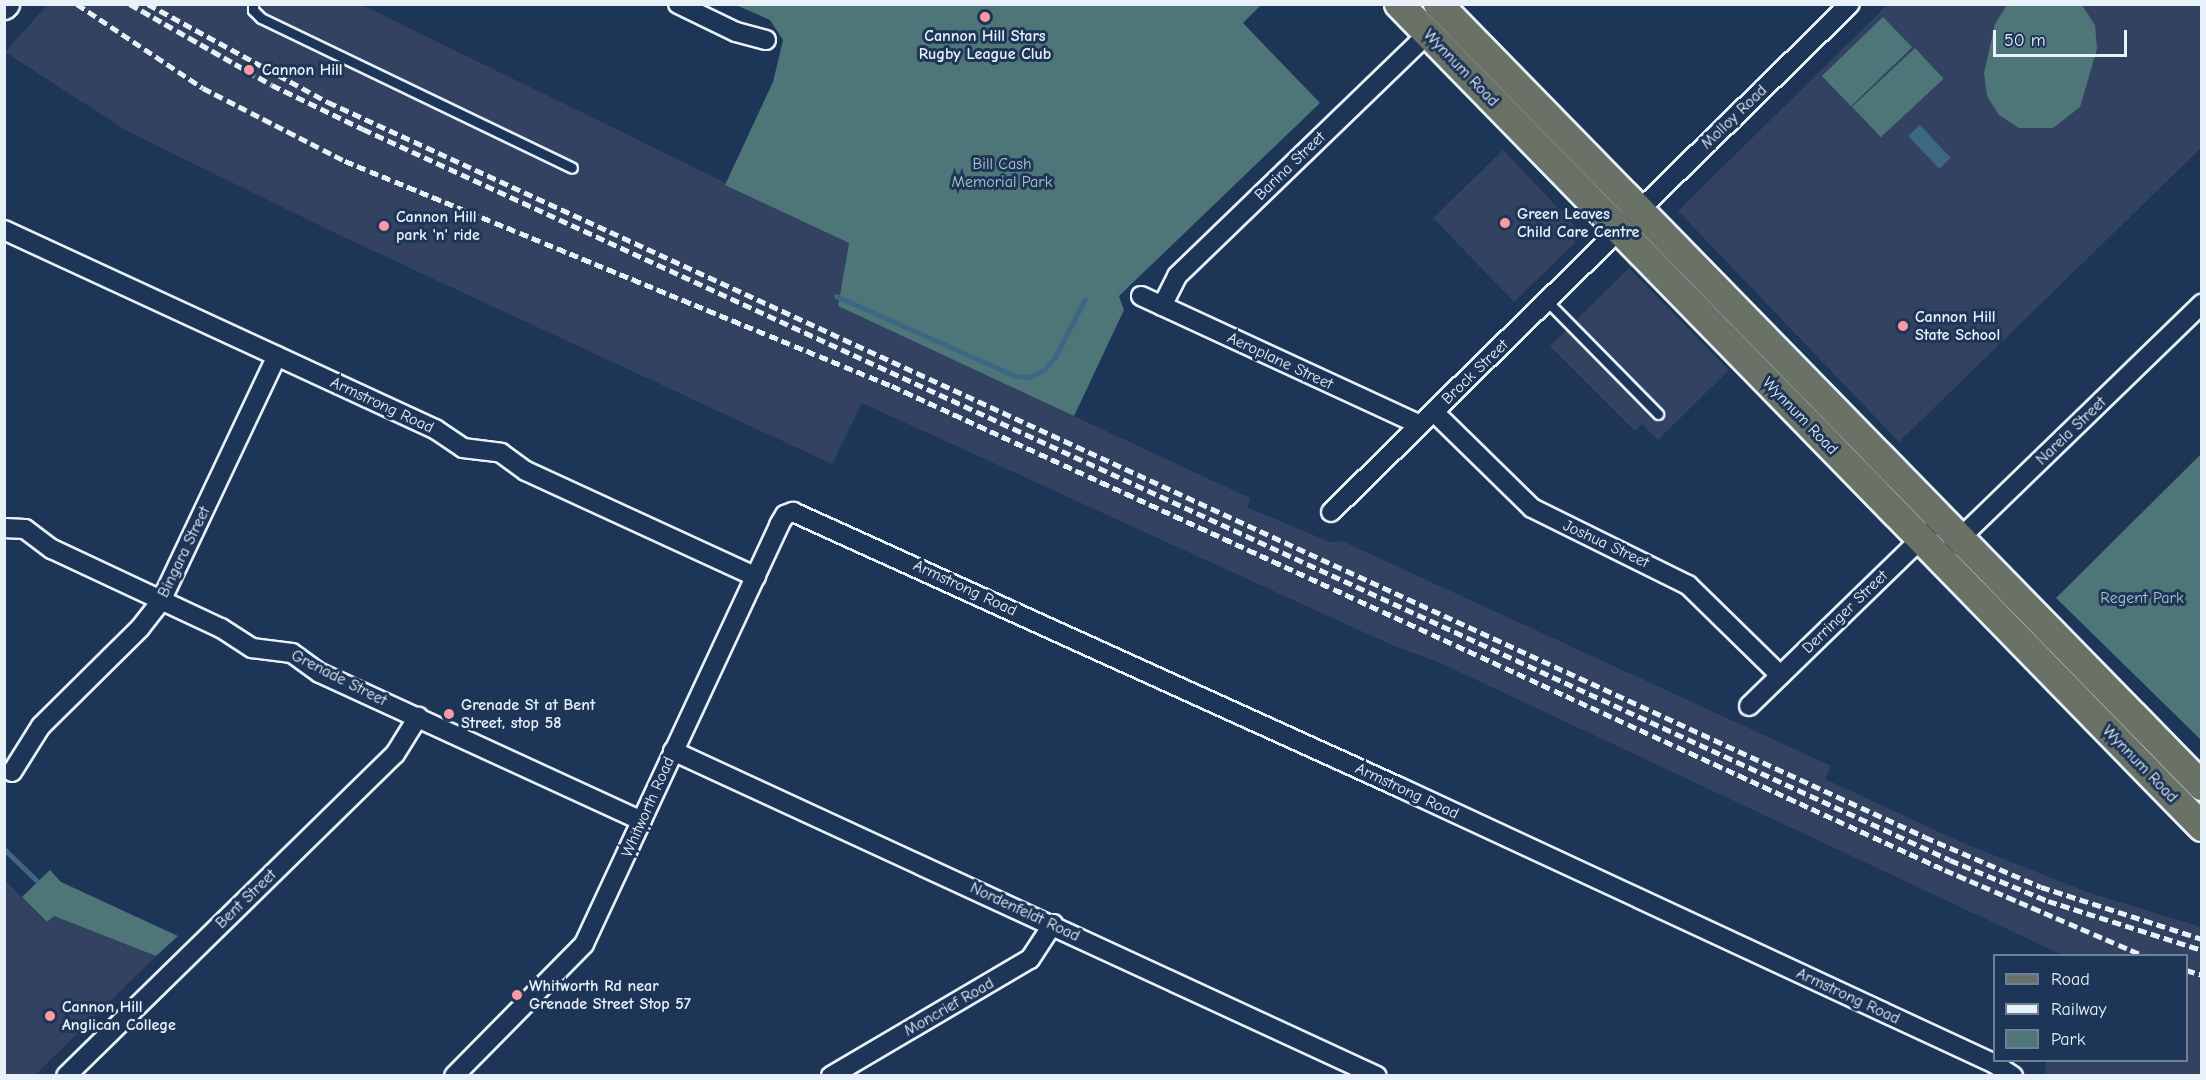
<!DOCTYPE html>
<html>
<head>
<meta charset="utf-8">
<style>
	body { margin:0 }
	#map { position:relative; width:2206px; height:1080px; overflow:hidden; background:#1d3557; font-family:"Comic Neue",sans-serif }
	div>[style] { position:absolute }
	.built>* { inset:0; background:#324260 }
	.green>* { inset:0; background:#4e7578; transform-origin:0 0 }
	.water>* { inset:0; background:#3d6883; transform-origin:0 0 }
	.stream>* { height:5px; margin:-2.5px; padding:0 2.5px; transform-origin:2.5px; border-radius:2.5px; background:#3d6883 }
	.roads { filter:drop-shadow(2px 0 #e8f1f8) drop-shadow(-2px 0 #e8f1f8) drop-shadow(0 2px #e8f1f8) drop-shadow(0 -2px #e8f1f8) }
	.lane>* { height:9px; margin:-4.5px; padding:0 4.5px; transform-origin:4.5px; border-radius:4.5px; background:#1d3557 }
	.street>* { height:18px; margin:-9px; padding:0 9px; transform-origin:9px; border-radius:9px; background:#1d3557 }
	.secondary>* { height:26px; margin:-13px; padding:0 13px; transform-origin:13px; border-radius:13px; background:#1d3557 }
	.primary>* { height:28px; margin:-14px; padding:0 14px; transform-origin:14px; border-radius:14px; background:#6a7166 }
	.rail>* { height:4.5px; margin-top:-2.25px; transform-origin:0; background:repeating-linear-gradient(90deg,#e8f1f8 0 9px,transparent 0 13.5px) }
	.dots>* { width:16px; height:16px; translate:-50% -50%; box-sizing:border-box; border:3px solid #1d3557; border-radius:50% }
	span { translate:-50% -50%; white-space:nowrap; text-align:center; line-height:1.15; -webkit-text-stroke:6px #1d3557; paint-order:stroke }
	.poi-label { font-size:16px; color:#e8f1f8; font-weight:700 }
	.left { translate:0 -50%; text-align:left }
	.street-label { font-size:16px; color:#e8f1f8 }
	.park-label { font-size:16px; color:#b2c6cb }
	.frame { position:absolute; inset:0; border:6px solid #e8f1f8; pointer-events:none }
	.legend { position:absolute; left:1993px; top:954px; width:195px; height:108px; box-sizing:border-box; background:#1d3557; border:2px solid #6e8097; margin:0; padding:8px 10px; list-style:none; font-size:18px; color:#e8f1f8 }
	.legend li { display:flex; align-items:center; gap:12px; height:30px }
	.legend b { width:30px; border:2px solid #6e8097 }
	.scale { position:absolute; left:1993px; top:30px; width:134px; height:27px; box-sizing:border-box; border:3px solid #e8f1f8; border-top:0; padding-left:8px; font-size:18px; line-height:21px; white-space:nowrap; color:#e8f1f8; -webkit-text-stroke:4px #1d3557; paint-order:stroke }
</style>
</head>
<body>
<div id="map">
	<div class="built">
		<i style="clip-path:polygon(47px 5px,362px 5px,849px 243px,838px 306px,1250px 498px,1248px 508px,1330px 542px,1342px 541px,1831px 766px,1825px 779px,1963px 843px,2087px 892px,2201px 927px,2201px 1075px,2045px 1075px,2046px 1061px,2186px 1060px,2186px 956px,2062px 955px,1436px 661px,1396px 647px,862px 403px,832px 464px,337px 234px,127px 131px,5px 52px)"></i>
		<i style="clip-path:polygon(1887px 5px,2201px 5px,2201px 148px,1899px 442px,1678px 211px)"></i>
		<i style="clip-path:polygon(1503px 150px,1578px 229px,1574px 244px,1514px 302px,1433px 218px)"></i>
		<i style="clip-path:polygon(1629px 268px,1729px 370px,1658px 440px,1642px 424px,1635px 431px,1550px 346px)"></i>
		<i style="clip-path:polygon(4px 879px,46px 922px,54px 916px,156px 956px,35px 1075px,5px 1075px)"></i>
	</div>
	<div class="green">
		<i style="clip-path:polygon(736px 5px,1261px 5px,1243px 23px,1320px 103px,1119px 296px,1124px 310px,1074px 416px,838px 306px,849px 243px,725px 185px,773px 82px,783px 40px,770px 20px)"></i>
		<i style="clip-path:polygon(2007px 5px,2082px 5px,2095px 25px,2097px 49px,2080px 107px,2053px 128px,2019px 128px,1999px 115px,1987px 96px,1984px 73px,1995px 24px)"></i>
		<i style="left:1883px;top:17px;width:42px;height:85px;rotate:46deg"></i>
		<i style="left:1915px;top:48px;width:42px;height:86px;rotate:47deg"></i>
		<i style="clip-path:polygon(2201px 454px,2201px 740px,2056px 598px)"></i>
		<i style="clip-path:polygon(50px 870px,61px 882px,178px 936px,156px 956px,54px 916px,47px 922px,22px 897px)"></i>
	</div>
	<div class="water">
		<i style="left:1920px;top:125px;width:45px;height:16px;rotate:47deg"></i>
	</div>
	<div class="stream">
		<i style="left:836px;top:296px;width:196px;rotate:24.1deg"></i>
		<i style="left:1015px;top:376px;width:14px;rotate:4deg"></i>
		<i style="left:1029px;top:377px;width:17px;rotate:-25deg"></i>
		<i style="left:1044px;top:370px;width:17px;rotate:-50deg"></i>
		<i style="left:1055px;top:357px;width:65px;rotate:-62.7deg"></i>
		<i style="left:4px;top:849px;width:45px;rotate:44.1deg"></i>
	</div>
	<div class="roads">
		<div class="lane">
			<i style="left:253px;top:4px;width:6px;rotate:90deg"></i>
			<i style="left:253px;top:10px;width:11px;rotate:45deg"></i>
			<i style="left:261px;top:18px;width:345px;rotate:25.7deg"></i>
			<i style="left:1548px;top:302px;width:157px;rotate:45.5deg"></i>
		</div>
		<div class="street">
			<i style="left:678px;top:4px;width:64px;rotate:25.8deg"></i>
			<i style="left:736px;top:32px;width:31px;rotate:15deg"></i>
			<i style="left:4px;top:230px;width:475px;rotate:24.8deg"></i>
			<i style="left:435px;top:429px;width:34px;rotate:34deg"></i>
			<i style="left:463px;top:448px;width:38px;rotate:7deg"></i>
			<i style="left:501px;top:453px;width:31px;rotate:36deg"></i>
			<i style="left:526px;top:471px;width:253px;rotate:24.7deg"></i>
			<i style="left:1141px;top:296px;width:307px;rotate:24.8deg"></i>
			<i style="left:1162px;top:306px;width:34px;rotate:-63deg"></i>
			<i style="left:1177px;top:276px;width:349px;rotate:-44deg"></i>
			<i style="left:1434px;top:412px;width:137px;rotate:44.4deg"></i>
			<i style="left:1532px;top:508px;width:174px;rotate:26.3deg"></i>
			<i style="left:1688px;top:585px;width:129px;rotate:44.4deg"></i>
			<i style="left:1331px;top:512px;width:726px;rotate:-44.39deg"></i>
			<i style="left:4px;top:528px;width:21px;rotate:3deg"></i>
			<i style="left:25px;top:529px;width:34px;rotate:37deg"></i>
			<i style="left:52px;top:549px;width:187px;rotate:25.1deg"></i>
			<i style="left:221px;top:628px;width:37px;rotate:33deg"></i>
			<i style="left:252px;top:648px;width:40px;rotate:7.1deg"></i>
			<i style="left:292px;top:653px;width:34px;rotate:36deg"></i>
			<i style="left:320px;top:673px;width:354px;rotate:24.7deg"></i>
			<i style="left:1953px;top:545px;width:347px;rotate:-44.1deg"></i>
			<i style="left:1749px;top:706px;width:250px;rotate:-44.2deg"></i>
			<i style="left:673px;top:751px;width:775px;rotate:24.78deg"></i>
			<i style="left:12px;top:772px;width:54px;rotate:-57.8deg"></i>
			<i style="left:41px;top:726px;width:139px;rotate:-44.7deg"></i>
			<i style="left:140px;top:628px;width:34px;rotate:-52deg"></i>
			<i style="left:161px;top:601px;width:271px;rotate:-64.7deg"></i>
			<i style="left:66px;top:1076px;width:460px;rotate:-44.4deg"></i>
			<i style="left:395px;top:754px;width:44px;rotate:-58.1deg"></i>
			<i style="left:454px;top:1076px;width:185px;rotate:-45.4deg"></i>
			<i style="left:584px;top:944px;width:462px;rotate:-65deg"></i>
			<i style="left:779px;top:525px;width:12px;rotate:-59deg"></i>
			<i style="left:785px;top:515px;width:9px;rotate:-21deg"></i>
			<i style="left:793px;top:512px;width:665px;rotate:24.41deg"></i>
			<i style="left:1399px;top:787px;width:657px;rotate:24.93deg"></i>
			<i style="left:1995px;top:1064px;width:22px;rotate:34deg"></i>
			<i style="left:831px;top:1076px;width:231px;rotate:-30.5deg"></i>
			<i style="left:1030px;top:959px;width:42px;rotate:-56.7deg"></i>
		</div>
		<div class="secondary">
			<i style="left:4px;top:6px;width:3px;rotate:-45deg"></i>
		</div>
		<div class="primary">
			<i style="left:1399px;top:4px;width:1150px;rotate:45.7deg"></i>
			<i style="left:1438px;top:4px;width:1093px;rotate:45.67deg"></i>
		</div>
	</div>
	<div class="rail">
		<i style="left:77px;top:4px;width:151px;rotate:33.7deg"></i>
		<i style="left:203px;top:88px;width:160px;rotate:27.2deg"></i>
		<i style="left:345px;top:161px;width:591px;rotate:22.36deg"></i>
		<i style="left:892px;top:386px;width:1159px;rotate:24.69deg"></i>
		<i style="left:1945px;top:870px;width:218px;rotate:23.3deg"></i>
		<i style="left:130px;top:4px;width:163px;rotate:29.7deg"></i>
		<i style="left:272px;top:85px;width:101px;rotate:25.8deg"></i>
		<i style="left:363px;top:129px;width:1747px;rotate:24.73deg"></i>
		<i style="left:1950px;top:860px;width:106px;rotate:22.7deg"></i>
		<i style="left:2048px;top:901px;width:162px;rotate:17.7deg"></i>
		<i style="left:148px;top:4px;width:205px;rotate:28.6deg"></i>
		<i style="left:328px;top:102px;width:1758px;rotate:24.71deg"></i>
		<i style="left:1925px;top:837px;width:126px;rotate:23.3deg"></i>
		<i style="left:2041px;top:887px;width:169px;rotate:17.9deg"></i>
		<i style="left:2186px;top:970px;width:17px;rotate:17deg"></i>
	</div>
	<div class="dots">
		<i style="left:985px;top:17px;background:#ff9aa2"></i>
		<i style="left:249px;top:70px;background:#ff9aa2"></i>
		<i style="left:1505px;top:223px;background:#ff9aa2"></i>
		<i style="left:384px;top:226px;background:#ff9aa2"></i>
		<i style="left:1903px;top:326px;background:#ff9aa2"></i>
		<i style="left:449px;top:714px;background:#ff9aa2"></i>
		<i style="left:517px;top:995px;background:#ff9aa2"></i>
		<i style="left:50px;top:1016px;background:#ff9aa2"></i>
	</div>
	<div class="poi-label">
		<span style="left:985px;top:45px">Cannon Hill Stars<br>Rugby League Club</span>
		<span class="left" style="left:262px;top:70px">Cannon Hill</span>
		<span class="left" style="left:1517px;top:223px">Green Leaves<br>Child Care Centre</span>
		<span class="left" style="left:396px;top:226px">Cannon Hill<br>park 'n' ride</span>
		<span class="left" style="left:1915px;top:326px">Cannon Hill<br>State School</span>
		<span class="left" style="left:461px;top:714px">Grenade St at Bent<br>Street, stop 58</span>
		<span class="left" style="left:529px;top:995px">Whitworth Rd near<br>Grenade Street Stop 57</span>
		<span class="left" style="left:62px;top:1016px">Cannon Hill<br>Anglican College</span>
	</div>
	<div class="street-label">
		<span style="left:1461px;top:68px;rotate:46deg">Wynnum Road</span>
		<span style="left:1734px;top:117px;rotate:-44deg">Molloy Road</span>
		<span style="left:1290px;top:166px;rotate:-44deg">Barina Street</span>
		<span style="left:1280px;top:361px;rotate:25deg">Aeroplane Street</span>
		<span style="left:1475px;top:372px;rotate:-44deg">Brock Street</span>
		<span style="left:382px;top:405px;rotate:25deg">Armstrong Road</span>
		<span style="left:1800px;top:416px;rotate:46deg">Wynnum Road</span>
		<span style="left:2071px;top:431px;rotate:-44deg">Narela Street</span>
		<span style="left:1606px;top:544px;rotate:25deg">Joshua Street</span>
		<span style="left:184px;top:552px;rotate:-64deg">Bingara Street</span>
		<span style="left:965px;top:588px;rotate:25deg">Armstrong Road</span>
		<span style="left:1845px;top:612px;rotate:-44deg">Derringer Street</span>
		<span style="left:339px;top:678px;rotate:27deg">Grenade Street</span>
		<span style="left:2140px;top:764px;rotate:46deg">Wynnum Road</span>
		<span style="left:1407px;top:791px;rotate:25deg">Armstrong Road</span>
		<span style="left:648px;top:807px;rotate:-66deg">Whitworth Road</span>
		<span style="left:246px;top:899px;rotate:-44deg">Bent Street</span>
		<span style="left:1025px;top:912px;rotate:25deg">Nordenfeldt Road</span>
		<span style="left:1848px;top:996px;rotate:25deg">Armstrong Road</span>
		<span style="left:949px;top:1007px;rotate:-30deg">Moncrief Road</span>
	</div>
	<div class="park-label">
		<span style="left:1002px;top:173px">Bill Cash<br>Memorial Park</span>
		<span style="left:2142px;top:598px">Regent Park</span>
	</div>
	<div class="frame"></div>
	<ul class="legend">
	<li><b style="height:8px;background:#6a7166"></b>Road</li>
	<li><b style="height:8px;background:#e8f1f8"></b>Railway</li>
	<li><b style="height:16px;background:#4e7578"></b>Park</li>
	</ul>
	<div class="scale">50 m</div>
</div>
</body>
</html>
